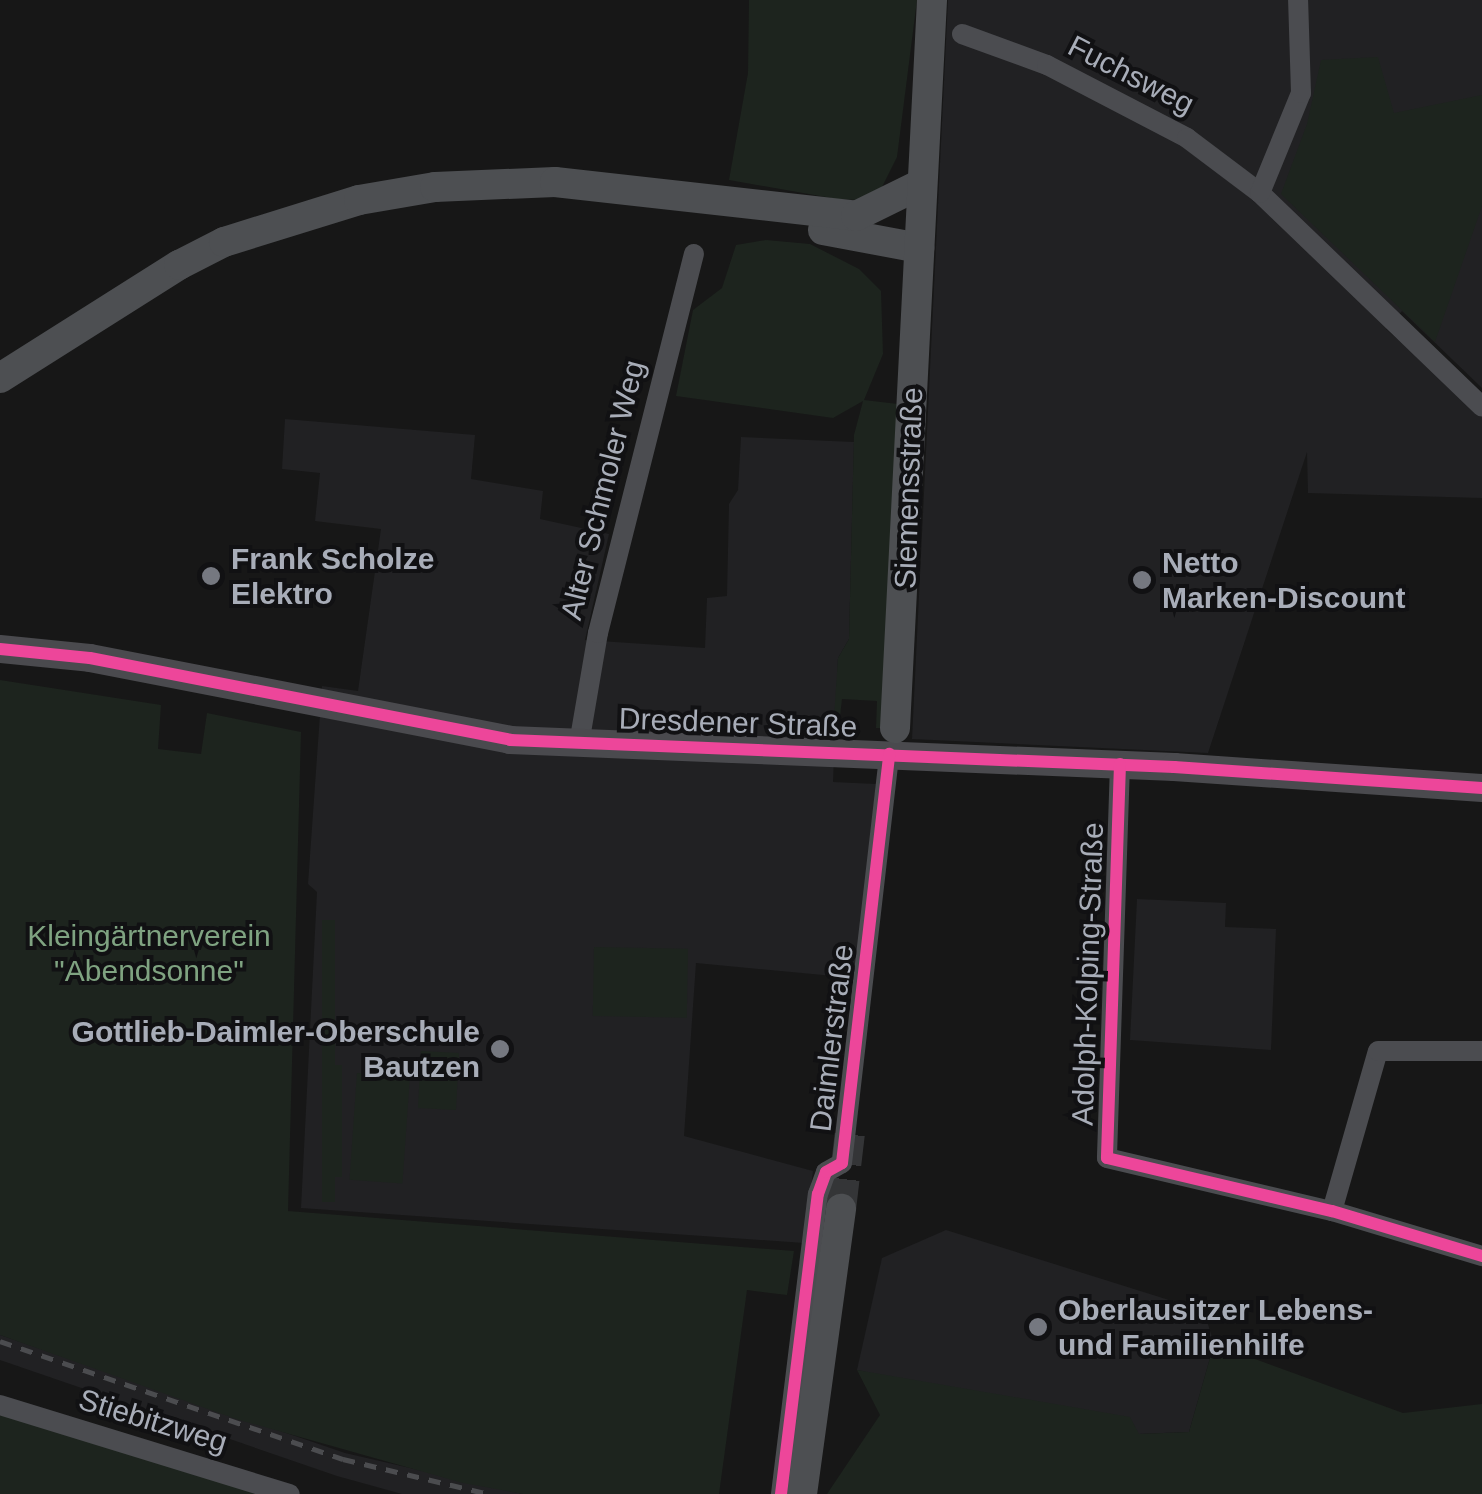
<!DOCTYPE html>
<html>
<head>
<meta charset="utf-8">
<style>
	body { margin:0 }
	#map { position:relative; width:1482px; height:1494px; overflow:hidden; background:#171717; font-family:Helvetica,sans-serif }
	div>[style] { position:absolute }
	.built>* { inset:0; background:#212123 }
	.green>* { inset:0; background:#1d241e; transform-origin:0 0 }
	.primary-tunnel>* { height:30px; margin-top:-15px; transform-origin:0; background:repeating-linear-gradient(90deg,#343537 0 30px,transparent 0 45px) }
	.street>* { height:20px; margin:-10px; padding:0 10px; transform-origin:10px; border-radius:10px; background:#4b4c50 }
	.secondary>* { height:28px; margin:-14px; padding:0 14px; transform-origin:14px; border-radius:14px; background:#4a4a4e }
	.primary>* { height:30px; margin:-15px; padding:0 15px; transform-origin:15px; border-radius:15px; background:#4d4f52 }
	.rail>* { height:5px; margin-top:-2.5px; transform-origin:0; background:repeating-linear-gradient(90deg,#4b4c4f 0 12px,transparent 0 22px) }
	.cycleway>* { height:12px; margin:-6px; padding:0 6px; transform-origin:6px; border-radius:6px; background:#ed469a }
	.dots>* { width:28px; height:28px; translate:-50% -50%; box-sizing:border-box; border:5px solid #111113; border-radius:50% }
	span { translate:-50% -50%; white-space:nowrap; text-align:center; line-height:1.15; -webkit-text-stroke:8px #111113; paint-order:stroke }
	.street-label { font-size:30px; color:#a8adb8 }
	.poi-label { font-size:30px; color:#a8adb8; font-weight:700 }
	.left { translate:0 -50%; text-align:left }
	.right { translate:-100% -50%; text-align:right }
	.park-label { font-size:30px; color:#7fa381 }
</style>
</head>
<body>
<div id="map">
	<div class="built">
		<i style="clip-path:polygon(948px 0,1482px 0,1482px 388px,1402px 311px,1386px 329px,1482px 415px,1482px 498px,1308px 493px,1307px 452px,1208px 753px,912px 739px)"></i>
		<i style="clip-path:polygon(285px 419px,475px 435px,471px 479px,543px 491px,540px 519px,609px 534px,585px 640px,705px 648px,707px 598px,727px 596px,729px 504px,738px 490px,741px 437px,854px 442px,849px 639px,838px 658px,833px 782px,876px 784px,855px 978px,696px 963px,684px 1136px,813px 1171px,804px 1243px,301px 1208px,317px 892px,308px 884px,322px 686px,358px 691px,381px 529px,315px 521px,320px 473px,282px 469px)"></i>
		<i style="clip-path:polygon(1137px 899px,1226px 903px,1225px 927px,1276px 929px,1271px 1050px,1130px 1040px)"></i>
		<i style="clip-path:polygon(946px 1230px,1204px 1311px,1214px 1344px,1189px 1432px,1138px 1434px,857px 1370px,882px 1258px)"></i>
		<i style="clip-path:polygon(0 1335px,345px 1453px,523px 1494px,402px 1494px,337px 1476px,0 1360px)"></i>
	</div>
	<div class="green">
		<i style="clip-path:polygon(749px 0,917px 0,897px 157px,881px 189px,860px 200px,837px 199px,729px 180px,748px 73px)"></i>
		<i style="clip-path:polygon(1378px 57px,1394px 113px,1482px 95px,1482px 206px,1435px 342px,1281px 194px,1307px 124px,1321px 60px)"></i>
		<i style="clip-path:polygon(766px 240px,810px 244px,859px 269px,881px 291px,883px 354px,864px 400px,898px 404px,882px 728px,876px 728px,877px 701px,842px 699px,839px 726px,848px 728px,847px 737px,833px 732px,838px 658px,849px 639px,854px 435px,863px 401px,833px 418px,676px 396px,693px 310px,722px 288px,736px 245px)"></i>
		<i style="clip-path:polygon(0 680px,161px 705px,158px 749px,201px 754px,207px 713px,301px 732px,288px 1211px,794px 1251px,787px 1295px,747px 1290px,719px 1494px,523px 1494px,463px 1483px,236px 1419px,0 1335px)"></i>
		<i style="left:322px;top:920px;width:13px;height:282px"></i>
		<i style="left:594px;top:947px;width:94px;height:69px;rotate:1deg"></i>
		<i style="left:421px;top:1051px;width:38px;height:57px;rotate:3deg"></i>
		<i style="left:332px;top:1065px;width:10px;height:112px"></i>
		<i style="left:357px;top:1073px;width:53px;height:107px;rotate:4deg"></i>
		<i style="clip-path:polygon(1214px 1344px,1403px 1413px,1482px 1404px,1482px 1494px,827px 1494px,880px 1415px,857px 1370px,1130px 1417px,1139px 1434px,1189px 1432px)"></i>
		<i style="clip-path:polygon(0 1408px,279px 1494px,0 1494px)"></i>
	</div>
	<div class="primary-tunnel">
		<i style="left:841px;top:1209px;width:78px;rotate:-83.3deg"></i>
	</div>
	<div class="street">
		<i style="left:962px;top:34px;width:90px;rotate:20deg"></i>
		<i style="left:1047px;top:65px;width:158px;rotate:27.5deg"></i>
		<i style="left:1187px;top:138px;width:91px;rotate:37deg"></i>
		<i style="left:1260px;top:193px;width:308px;rotate:43.9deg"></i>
		<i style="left:1260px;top:193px;width:108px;rotate:-67.7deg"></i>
		<i style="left:1301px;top:93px;width:93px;rotate:-91.8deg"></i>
		<i style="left:579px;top:744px;width:113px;rotate:-80.3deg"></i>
		<i style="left:598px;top:633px;width:391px;rotate:-75.8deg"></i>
		<i style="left:1120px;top:764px;width:394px;rotate:91.9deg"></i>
		<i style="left:1107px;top:1158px;width:231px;rotate:13.3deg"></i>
		<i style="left:1332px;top:1211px;width:157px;rotate:16.7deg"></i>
		<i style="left:1332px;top:1211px;width:166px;rotate:-74deg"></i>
		<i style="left:1378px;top:1051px;width:104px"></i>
		<i style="left:0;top:1405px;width:303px;rotate:17.1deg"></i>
		<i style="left:781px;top:1494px;width:302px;rotate:-83deg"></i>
		<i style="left:818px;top:1194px;width:23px;rotate:-70deg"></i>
		<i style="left:826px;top:1172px;width:18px;rotate:-29deg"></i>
		<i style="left:842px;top:1163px;width:412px;rotate:-83.4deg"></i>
	</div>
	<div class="secondary">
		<i style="left:0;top:649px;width:90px;rotate:5.7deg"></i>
		<i style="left:90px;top:658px;width:428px;rotate:11deg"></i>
		<i style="left:510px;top:740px;width:665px;rotate:2.33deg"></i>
		<i style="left:1174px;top:767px;width:309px;rotate:3.9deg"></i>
	</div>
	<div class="primary">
		<i style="left:823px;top:230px;width:98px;rotate:10.6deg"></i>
		<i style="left:0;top:378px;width:212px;rotate:-32.3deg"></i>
		<i style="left:179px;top:265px;width:51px;rotate:-27.1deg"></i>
		<i style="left:224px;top:242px;width:141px;rotate:-17.3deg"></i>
		<i style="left:359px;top:200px;width:77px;rotate:-9.7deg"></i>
		<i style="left:435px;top:187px;width:120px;rotate:-2.4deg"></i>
		<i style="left:555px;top:182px;width:303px;rotate:6.4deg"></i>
		<i style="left:856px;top:216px;width:72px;rotate:-26.2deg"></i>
		<i style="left:895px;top:728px;width:729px;rotate:-87.09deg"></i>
		<i style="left:802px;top:1494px;width:288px;rotate:-82.2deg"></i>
	</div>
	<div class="rail">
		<i style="left:0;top:1341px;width:363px;rotate:19deg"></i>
		<i style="left:343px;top:1459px;width:150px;rotate:13.5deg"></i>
	</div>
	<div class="cycleway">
		<i style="left:0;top:649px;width:90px;rotate:5.7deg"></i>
		<i style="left:90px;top:658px;width:428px;rotate:11deg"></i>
		<i style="left:510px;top:740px;width:665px;rotate:2.33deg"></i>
		<i style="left:1174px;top:767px;width:309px;rotate:3.9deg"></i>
		<i style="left:1120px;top:764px;width:394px;rotate:91.9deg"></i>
		<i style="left:1107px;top:1158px;width:231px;rotate:13.3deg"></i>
		<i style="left:1332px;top:1211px;width:157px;rotate:16.7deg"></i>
		<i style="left:781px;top:1494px;width:302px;rotate:-83deg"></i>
		<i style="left:818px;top:1194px;width:23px;rotate:-70deg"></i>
		<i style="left:826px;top:1172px;width:18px;rotate:-29deg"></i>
		<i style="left:842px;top:1163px;width:412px;rotate:-83.4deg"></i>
	</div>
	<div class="dots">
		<i style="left:211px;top:576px;background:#757880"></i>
		<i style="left:1142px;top:580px;background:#757880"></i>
		<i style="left:500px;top:1049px;background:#757880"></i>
		<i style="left:1038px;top:1327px;background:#757880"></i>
	</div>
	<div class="street-label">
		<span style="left:1131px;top:75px;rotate:27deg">Fuchsweg</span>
		<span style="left:909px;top:488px;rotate:-88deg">Siemensstraße</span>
		<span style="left:603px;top:490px;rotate:-76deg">Alter Schmoler Weg</span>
		<span style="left:738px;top:723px;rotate:2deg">Dresdener Straße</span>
		<span style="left:1088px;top:974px;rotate:-88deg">Adolph-Kolping-Straße</span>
		<span style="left:832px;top:1038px;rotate:-83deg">Daimlerstraße</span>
		<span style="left:153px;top:1421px;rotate:17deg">Stiebitzweg</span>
	</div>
	<div class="poi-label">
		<span class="left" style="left:231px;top:576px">Frank Scholze<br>Elektro</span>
		<span class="left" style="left:1162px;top:580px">Netto<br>Marken-Discount</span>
		<span class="right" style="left:480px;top:1049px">Gottlieb-Daimler-Oberschule<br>Bautzen</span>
		<span class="left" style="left:1058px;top:1327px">Oberlausitzer Lebens-<br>und Familienhilfe</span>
	</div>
	<div class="park-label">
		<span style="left:149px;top:953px">Kleingärtnerverein<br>"Abendsonne"</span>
	</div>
</div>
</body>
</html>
